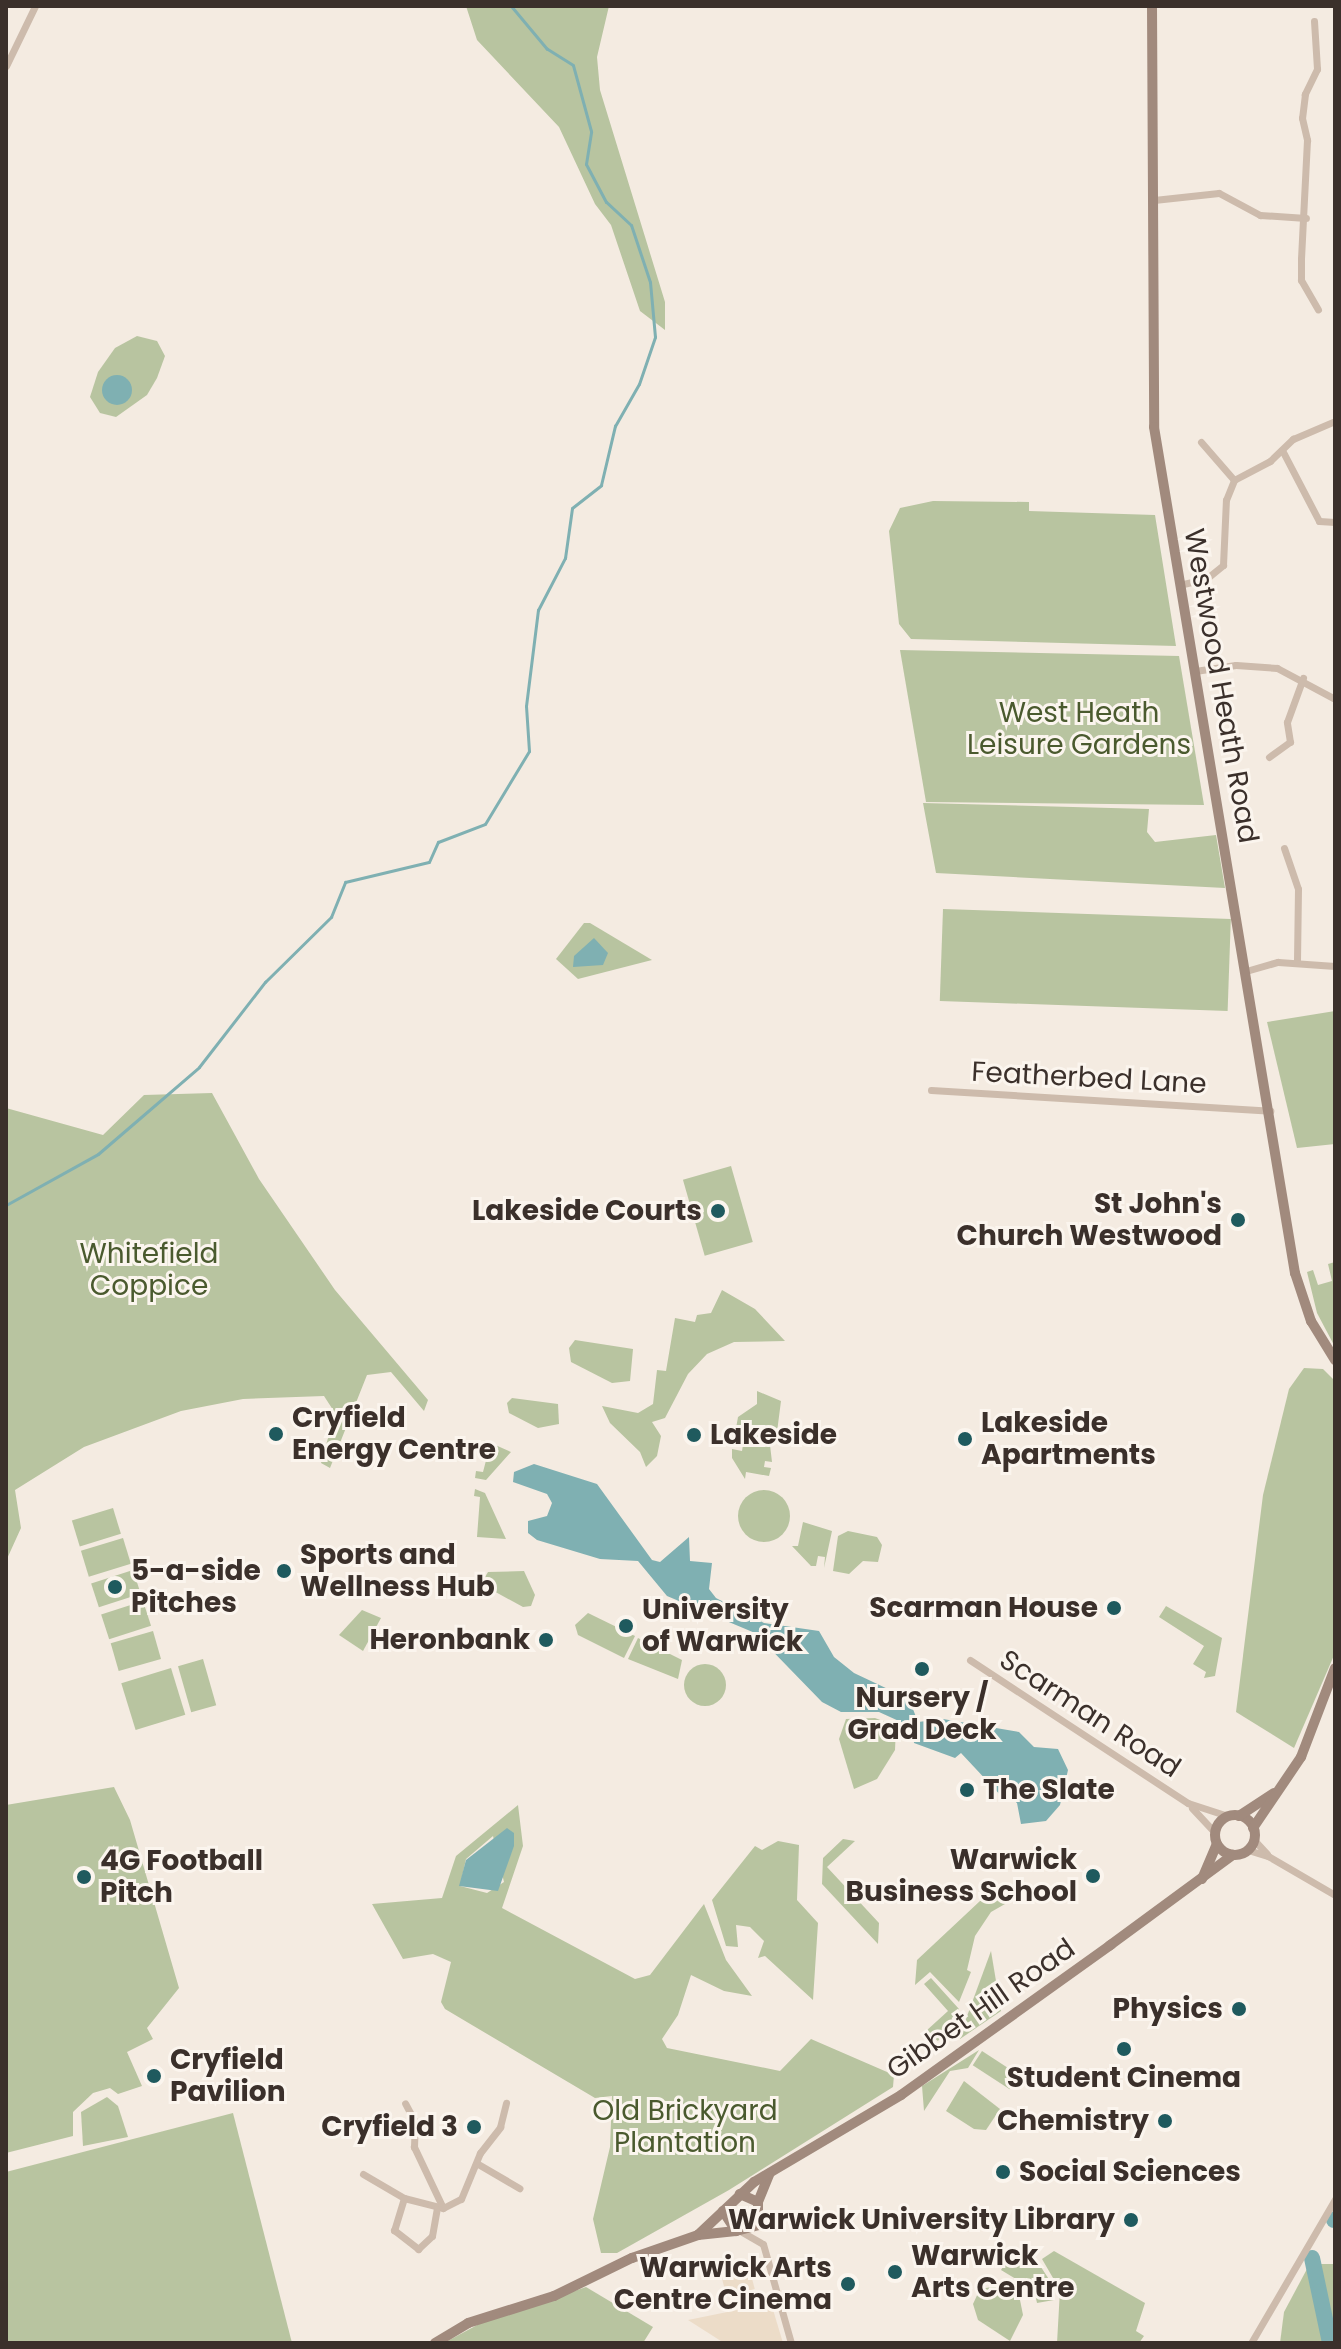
<!DOCTYPE html>
<html>
<head>
<meta charset="utf-8">
<style>
	body { margin:0 }
	#map { position:relative; width:1341px; height:2349px; overflow:hidden; background:#f4ebe1; font-family:Poppins,sans-serif }
	div>[style] { position:absolute }
	.green>* { inset:0; background:#b8c4a0; transform-origin:0 0 }
	.round { border-radius:50% }
	.plaza>* { inset:0; background:#ecdcc8; transform-origin:0 0 }
	.water>* { inset:0; background:#7fb0b2 }
	.stream>* { height:3px; margin:-1.5px; padding:0 1.5px; transform-origin:1.5px; border-radius:1.5px; background:#7fb0b2 }
	.river>* { height:16px; margin:-8px; padding:0 8px; transform-origin:8px; border-radius:8px; background:#7fb0b2 }
	.street>* { height:7px; margin:-3.5px; padding:0 3.5px; transform-origin:3.5px; border-radius:3.5px; background:#cdbbac }
	.secondary>* { height:10px; margin:-5px; padding:0 5px; transform-origin:5px; border-radius:5px; background:#a18a7d }
	.secondary>.ring { margin:-5px; padding:0; box-sizing:content-box; background:none; border:10px solid #a18a7d; border-radius:50% }
	.dots>* { width:22px; height:22px; translate:-50% -50%; box-sizing:border-box; border:4px solid #fbf5ee; border-radius:50% }
	span { translate:-50% -50%; white-space:nowrap; text-align:center; line-height:1.15; -webkit-text-stroke:6px #fbf5ee; paint-order:stroke }
	.street-label { font-size:28px; color:#3b302b }
	.park-label { font-size:28px; color:#4a5a2e }
	.poi-label { font-size:28px; color:#3b302b; font-weight:700 }
	.right { translate:-100% -50%; text-align:right }
	.left { translate:0 -50%; text-align:left }
	.frame { position:absolute; inset:0; border:8px solid #3b302b; pointer-events:none }
</style>
</head>
<body>
<div id="map">
	<div class="green">
		<i style="clip-path:polygon(466px 6px,609px 6px,597px 57px,600px 90px,665px 302px,665px 330px,640px 311px,611px 225px,595px 204px,559px 127px,477px 40px)"></i>
		<i style="clip-path:polygon(137px 336px,157px 341px,165px 356px,157px 378px,147px 395px,116px 417px,100px 413px,90px 397px,98px 372px,115px 348px)"></i>
		<i style="clip-path:polygon(933px 501px,1029px 502px,1029px 511px,1155px 515px,1176px 646px,911px 639px,899px 624px,889px 531px,900px 508px)"></i>
		<i style="clip-path:polygon(900px 650px,1179px 656px,1204px 805px,926px 802px)"></i>
		<i style="clip-path:polygon(923px 803px,1149px 809px,1147px 832px,1155px 842px,1216px 835px,1225px 888px,936px 873px)"></i>
		<i style="left:943px;top:909px;width:288px;height:92px;rotate:2deg"></i>
		<i style="clip-path:polygon(584px 923px,590px 923px,652px 960px,578px 979px,556px 959px)"></i>
		<i style="clip-path:polygon(1335px 1011px,1335px 1144px,1297px 1148px,1267px 1022px)"></i>
		<i style="clip-path:polygon(212px 1093px,259px 1179px,335px 1290px,428px 1400px,424px 1411px,391px 1372px,367px 1375px,330px 1468px,321px 1463px,335px 1413px,324px 1396px,243px 1399px,181px 1411px,84px 1447px,15px 1490px,21px 1528px,6px 1561px,6px 1108px,103px 1135px,144px 1095px)"></i>
		<i style="left:731px;top:1166px;width:79px;height:50px;rotate:74deg"></i>
		<i style="clip-path:polygon(1335px 1262px,1335px 1347px,1317px 1313px,1307px 1272px,1313px 1270px,1318px 1285px,1332px 1281px,1328px 1264px)"></i>
		<i style="clip-path:polygon(722px 1290px,755px 1309px,785px 1341px,734px 1342px,707px 1354px,688px 1374px,665px 1418px,652px 1422px,661px 1436px,657px 1456px,646px 1467px,640px 1452px,610px 1423px,602px 1406px,638px 1413px,653px 1404px,657px 1370px,666px 1371px,675px 1318px,695px 1322px,697px 1315px,711px 1313px)"></i>
		<i style="clip-path:polygon(575px 1340px,633px 1349px,630px 1381px,612px 1383px,571px 1362px,569px 1348px)"></i>
		<i style="clip-path:polygon(1304px 1368px,1323px 1369px,1335px 1381px,1335px 1653px,1294px 1748px,1236px 1712px,1263px 1495px,1289px 1389px)"></i>
		<i style="clip-path:polygon(757px 1391px,781px 1401px,777px 1432px,770px 1440px,735px 1434px,738px 1417px,757px 1404px)"></i>
		<i style="clip-path:polygon(512px 1398px,558px 1404px,559px 1424px,538px 1428px,509px 1413px,507px 1403px)"></i>
		<i style="clip-path:polygon(735px 1438px,770px 1445px,772px 1462px,765px 1461px,764px 1467px,771px 1468px,769px 1476px,746px 1472px,745px 1479px,732px 1458px,732px 1449px,742px 1451px,743px 1445px,734px 1442px)"></i>
		<i style="clip-path:polygon(484px 1440px,511px 1452px,486px 1480px,475px 1478px,476px 1471px,483px 1472px,489px 1449px,482px 1446px)"></i>
		<i style="clip-path:polygon(475px 1489px,485px 1493px,506px 1539px,477px 1537px,480px 1497px,474px 1496px)"></i>
		<i class="round" style="left:738px;top:1490px;width:52px;height:52px"></i>
		<i style="left:113px;top:1508px;width:27px;height:43px;rotate:73deg"></i>
		<i style="clip-path:polygon(803px 1522px,832px 1531px,824px 1568px,825px 1557px,818px 1556px,816px 1566px,811px 1566px,792px 1546px,798px 1546px)"></i>
		<i style="clip-path:polygon(848px 1531px,877px 1537px,882px 1545px,878px 1562px,863px 1561px,849px 1574px,833px 1571px,838px 1536px)"></i>
		<i style="left:123px;top:1538px;width:27px;height:44px;rotate:73deg"></i>
		<i style="left:133px;top:1570px;width:25px;height:44px;rotate:72deg"></i>
		<i style="clip-path:polygon(524px 1571px,535px 1595px,531px 1606px,523px 1607px,481px 1584px,488px 1572px)"></i>
		<i style="left:143px;top:1601px;width:26px;height:44px;rotate:72deg"></i>
		<i style="clip-path:polygon(1166px 1606px,1222px 1638px,1215px 1676px,1204px 1678px,1206px 1672px,1193px 1664px,1204px 1646px,1159px 1617px)"></i>
		<i style="clip-path:polygon(362px 1610px,381px 1618px,363px 1651px,339px 1635px)"></i>
		<i style="clip-path:polygon(588px 1613px,635px 1636px,624px 1658px,578px 1635px,575px 1625px)"></i>
		<i style="left:153px;top:1631px;width:29px;height:44px;rotate:74deg"></i>
		<i style="clip-path:polygon(638px 1638px,682px 1660px,678px 1679px,628px 1659px)"></i>
		<i style="left:203px;top:1659px;width:48px;height:26px;rotate:74deg"></i>
		<i class="round" style="left:684px;top:1664px;width:42px;height:42px"></i>
		<i style="left:171px;top:1668px;width:49px;height:52px;rotate:73deg"></i>
		<i style="clip-path:polygon(875px 1718px,896px 1726px,895px 1750px,877px 1779px,854px 1789px,839px 1739px,846px 1719px)"></i>
		<i style="clip-path:polygon(114px 1787px,130px 1820px,179px 1988px,147px 2028px,153px 2039px,127px 2052px,142px 2086px,118px 2094px,110px 2088px,93px 2093px,73px 2112px,73px 2136px,6px 2153px,6px 1805px)"></i>
		<i style="clip-path:polygon(evenodd,518px 1805px,523px 1846px,502px 1908px,635px 1979px,650px 1975px,704px 1904px,726px 1960px,752px 1996px,724px 1991px,691px 1975px,678px 2015px,662px 2039px,667px 2048px,780px 2071px,811px 2039px,894px 2075px,893px 2087px,729px 2190px,617px 2253px,601px 2253px,593px 2219px,610px 2147px,612px 2096px,595px 2098px,445px 2009px,441px 2002px,451px 1962px,433px 1954px,403px 1959px,372px 1904px,442px 1898px,456px 1856px,518px 1805px,493px 1836px,504px 1882px,487px 1893px,460px 1886px,466px 1859px,493px 1836px)"></i>
		<i style="clip-path:polygon(843px 1839px,855px 1841px,827px 1867px,879px 1923px,878px 1944px,822px 1884px,823px 1858px)"></i>
		<i style="clip-path:polygon(778px 1841px,799px 1845px,797px 1900px,818px 1923px,813px 2000px,765px 1956px,758px 1958px,764px 1941px,750px 1927px,736px 1925px,738px 1947px,726px 1946px,712px 1900px,755px 1846px,762px 1850px)"></i>
		<i style="clip-path:polygon(1012px 1900px,991px 1912px,975px 1936px,967px 1970px,971px 1972px,959px 2002px,930px 1972px,915px 1985px,917px 1960px,980px 1901px)"></i>
		<i style="clip-path:polygon(991px 1951px,1001px 2011px,960px 2039px,959px 2038px)"></i>
		<i style="clip-path:polygon(931px 1978px,959px 2009px,938px 2041px,926px 2031px,948px 2011px,924px 1984px)"></i>
		<i style="clip-path:polygon(979px 2050px,968px 2068px,950px 2071px,924px 2111px,922px 2086px)"></i>
		<i style="left:982px;top:2051px;width:44px;height:17px;rotate:33deg"></i>
		<i style="clip-path:polygon(964px 2081px,1000px 2109px,986px 2130px,974px 2129px,946px 2111px)"></i>
		<i style="clip-path:polygon(107px 2097px,118px 2106px,128px 2137px,83px 2146px,81px 2112px)"></i>
		<i style="clip-path:polygon(233px 2113px,292px 2343px,6px 2343px,6px 2172px)"></i>
		<i style="clip-path:polygon(1054px 2251px,1145px 2303px,1136px 2331px,1144px 2336px,1139px 2343px,1057px 2343px,1060px 2290px,1042px 2259px)"></i>
		<i style="clip-path:polygon(1012px 2252px,1022px 2252px,1039px 2264px,1054px 2287px,1054px 2300px,1037px 2303px,1034px 2290px,1001px 2270px)"></i>
		<i style="clip-path:polygon(1317px 2264px,1335px 2264px,1335px 2343px,1280px 2343px,1284px 2312px,1307px 2269px)"></i>
		<i style="clip-path:polygon(998px 2286px,1020px 2300px,1023px 2315px,1010px 2341px,978px 2320px,973px 2304px,980px 2289px)"></i>
		<i style="clip-path:polygon(586px 2287px,653px 2327px,643px 2343px,444px 2343px,479px 2324px)"></i>
	</div>
	<div class="plaza">
		<i style="left:747px;top:2260px;width:30px;height:29px;rotate:75deg"></i>
		<i style="clip-path:polygon(771px 2303px,783px 2343px,724px 2343px,688px 2320px)"></i>
	</div>
	<div class="water">
		<i class="round" style="left:102px;top:375px;width:30px;height:30px"></i>
		<i style="clip-path:polygon(594px 938px,608px 953px,603px 965px,573px 967px,574px 956px)"></i>
		<i style="clip-path:polygon(534px 1464px,597px 1484px,652px 1560px,660px 1562px,689px 1537px,690px 1561px,712px 1563px,709px 1589px,716px 1598px,764px 1623px,819px 1631px,834px 1657px,854px 1673px,909px 1699px,918px 1722px,943px 1719px,1019px 1732px,1034px 1747px,1058px 1749px,1068px 1770px,1060px 1805px,1046px 1821px,1021px 1824px,1017px 1803px,1008px 1796px,1004px 1799px,961px 1753px,955px 1758px,914px 1743px,912px 1727px,879px 1712px,841px 1712px,822px 1702px,755px 1633px,667px 1596px,638px 1561px,600px 1559px,537px 1540px,528px 1533px,528px 1521px,547px 1516px,552px 1503px,547px 1494px,513px 1482px,514px 1472px)"></i>
		<i style="clip-path:polygon(507px 1828px,514px 1833px,514px 1846px,498px 1891px,459px 1886px,466px 1860px)"></i>
	</div>
	<div class="stream">
		<i style="left:6px;top:1205px;width:105px;rotate:-29deg"></i>
		<i style="left:98px;top:1154px;width:133px;rotate:-40.7deg"></i>
		<i style="left:199px;top:1067px;width:108px;rotate:-52.2deg"></i>
		<i style="left:265px;top:982px;width:93px;rotate:-44.6deg"></i>
		<i style="left:331px;top:917px;width:38px;rotate:-68deg"></i>
		<i style="left:345px;top:882px;width:86px;rotate:-13.4deg"></i>
		<i style="left:429px;top:862px;width:22px;rotate:-66deg"></i>
		<i style="left:438px;top:842px;width:50px;rotate:-21deg"></i>
		<i style="left:485px;top:824px;width:85px;rotate:-58.9deg"></i>
		<i style="left:529px;top:751px;width:45px;rotate:-93.8deg"></i>
		<i style="left:526px;top:706px;width:97px;rotate:-82.9deg"></i>
		<i style="left:538px;top:610px;width:59px;rotate:-62.6deg"></i>
		<i style="left:565px;top:558px;width:50px;rotate:-82deg"></i>
		<i style="left:572px;top:508px;width:37px;rotate:-38deg"></i>
		<i style="left:601px;top:485px;width:61px;rotate:-76.7deg"></i>
		<i style="left:615px;top:426px;width:48px;rotate:-60.3deg"></i>
		<i style="left:639px;top:384px;width:50px;rotate:-71.2deg"></i>
		<i style="left:655px;top:337px;width:55px;rotate:-95.2deg"></i>
		<i style="left:650px;top:282px;width:60px;rotate:-108.4deg"></i>
		<i style="left:631px;top:225px;width:34px;rotate:-137deg"></i>
		<i style="left:606px;top:202px;width:43px;rotate:-117.8deg"></i>
		<i style="left:586px;top:164px;width:33px;rotate:-81deg"></i>
		<i style="left:591px;top:131px;width:68px;rotate:-105.3deg"></i>
		<i style="left:573px;top:65px;width:31px;rotate:-148deg"></i>
		<i style="left:547px;top:49px;width:56px;rotate:-129.9deg"></i>
	</div>
	<div class="river">
		<i style="left:1334px;top:2220px;width:1px;rotate:-45deg"></i>
		<i style="left:1312px;top:2258px;width:87px;rotate:78deg"></i>
	</div>
	<div class="street">
		<i style="left:1314px;top:21px;width:48px;rotate:86.4deg"></i>
		<i style="left:1317px;top:69px;width:28px;rotate:116deg"></i>
		<i style="left:1305px;top:94px;width:24px;rotate:97deg"></i>
		<i style="left:1302px;top:118px;width:23px;rotate:77deg"></i>
		<i style="left:1307px;top:140px;width:119px;rotate:92.9deg"></i>
		<i style="left:1301px;top:259px;width:21px;rotate:90deg"></i>
		<i style="left:1301px;top:280px;width:34px;rotate:60deg"></i>
		<i style="left:6px;top:66px;width:67px;rotate:-64.2deg"></i>
		<i style="left:1154px;top:200px;width:65px;rotate:-6.1deg"></i>
		<i style="left:1219px;top:193px;width:47px;rotate:28.2deg"></i>
		<i style="left:1260px;top:215px;width:46px;rotate:3.7deg"></i>
		<i style="left:1201px;top:442px;width:50px;rotate:49deg"></i>
		<i style="left:1282px;top:450px;width:80px;rotate:62.5deg"></i>
		<i style="left:1319px;top:521px;width:16px;rotate:4deg"></i>
		<i style="left:1179px;top:585px;width:28px;rotate:-13deg"></i>
		<i style="left:1206px;top:579px;width:22px;rotate:-39deg"></i>
		<i style="left:1223px;top:565px;width:65px;rotate:-87.4deg"></i>
		<i style="left:1226px;top:500px;width:22px;rotate:-68deg"></i>
		<i style="left:1234px;top:480px;width:41px;rotate:-27.8deg"></i>
		<i style="left:1270px;top:461px;width:32px;rotate:-44deg"></i>
		<i style="left:1293px;top:439px;width:46px;rotate:-23.2deg"></i>
		<i style="left:1195px;top:671px;width:41px;rotate:-8.3deg"></i>
		<i style="left:1236px;top:665px;width:41px;rotate:4.2deg"></i>
		<i style="left:1277px;top:668px;width:66px;rotate:28.1deg"></i>
		<i style="left:1269px;top:757px;width:26px;rotate:-36deg"></i>
		<i style="left:1290px;top:742px;width:20px;rotate:-99deg"></i>
		<i style="left:1287px;top:722px;width:47px;rotate:-70deg"></i>
		<i style="left:1284px;top:848px;width:43px;rotate:71.1deg"></i>
		<i style="left:1298px;top:889px;width:73px;rotate:90.8deg"></i>
		<i style="left:1246px;top:971px;width:33px;rotate:-16deg"></i>
		<i style="left:1278px;top:962px;width:57px;rotate:4deg"></i>
		<i style="left:931px;top:1090px;width:340px;rotate:3.5deg"></i>
		<i style="left:970px;top:1660px;width:261px;rotate:33.3deg"></i>
		<i style="left:1188px;top:1803px;width:42px;rotate:18deg"></i>
		<i style="left:1192px;top:1808px;width:34px;rotate:47deg"></i>
		<i style="left:1254px;top:1840px;width:19px;rotate:47deg"></i>
		<i style="left:1248px;top:1850px;width:21px;rotate:17deg"></i>
		<i style="left:1268px;top:1856px;width:78px;rotate:30.2deg"></i>
		<i style="left:478px;top:2164px;width:48px;rotate:30.3deg"></i>
		<i style="left:363px;top:2174px;width:48px;rotate:30.3deg"></i>
		<i style="left:404px;top:2198px;width:40px;rotate:14.4deg"></i>
		<i style="left:443px;top:2208px;width:68px;rotate:-115.4deg"></i>
		<i style="left:414px;top:2147px;width:25px;rotate:-88deg"></i>
		<i style="left:415px;top:2122px;width:21px;rotate:-118deg"></i>
		<i style="left:404px;top:2198px;width:34px;rotate:107deg"></i>
		<i style="left:394px;top:2230px;width:31px;rotate:38deg"></i>
		<i style="left:418px;top:2249px;width:19px;rotate:-43deg"></i>
		<i style="left:432px;top:2236px;width:27px;rotate:-80deg"></i>
		<i style="left:443px;top:2208px;width:20px;rotate:-27deg"></i>
		<i style="left:461px;top:2199px;width:50px;rotate:-67.6deg"></i>
		<i style="left:480px;top:2153px;width:33px;rotate:-52deg"></i>
		<i style="left:500px;top:2127px;width:25px;rotate:-76deg"></i>
		<i style="left:742px;top:2232px;width:24px;rotate:30deg"></i>
		<i style="left:763px;top:2244px;width:103px;rotate:74.2deg"></i>
		<i style="left:1251px;top:2343px;width:167px;rotate:-59.7deg"></i>
	</div>
	<div class="secondary">
		<i style="left:1152px;top:6px;width:421px;rotate:89.7deg"></i>
		<i style="left:1154px;top:427px;width:858px;rotate:80.54deg"></i>
		<i style="left:1295px;top:1273px;width:51px;rotate:71.6deg"></i>
		<i style="left:1311px;top:1321px;width:46px;rotate:58.4deg"></i>
		<i class="ring" style="left:1215px;top:1815px;width:30px;height:30px"></i>
		<i style="left:1239px;top:1816px;width:42px;rotate:-33.3deg"></i>
		<i style="left:1253px;top:1828px;width:86px;rotate:-55.9deg"></i>
		<i style="left:1301px;top:1757px;width:95px;rotate:-69.1deg"></i>
		<i style="left:1202px;top:1879px;width:38px;rotate:-67deg"></i>
		<i style="left:1109px;top:1946px;width:154px;rotate:-36.3deg"></i>
		<i style="left:758px;top:2202px;width:31px;rotate:-68deg"></i>
		<i style="left:723px;top:2211px;width:24px;rotate:57deg"></i>
		<i style="left:736px;top:2231px;width:23px;rotate:-15deg"></i>
		<i style="left:758px;top:2225px;width:23px;rotate:-90deg"></i>
		<i style="left:758px;top:2202px;width:20px;rotate:-156deg"></i>
		<i style="left:698px;top:2235px;width:77px;rotate:-43.4deg"></i>
		<i style="left:754px;top:2182px;width:171px;rotate:-30.6deg"></i>
		<i style="left:901px;top:2095px;width:259px;rotate:-35.6deg"></i>
		<i style="left:435px;top:2343px;width:39px;rotate:-31deg"></i>
		<i style="left:468px;top:2323px;width:90px;rotate:-17.4deg"></i>
		<i style="left:554px;top:2296px;width:87px;rotate:-26deg"></i>
		<i style="left:632px;top:2258px;width:70px;rotate:-19.2deg"></i>
		<i style="left:698px;top:2235px;width:38px;rotate:-6deg"></i>
	</div>
	<div class="dots">
		<i style="left:718px;top:1211px;background:#1f5a5e"></i>
		<i style="left:1238px;top:1220px;background:#1f5a5e"></i>
		<i style="left:276px;top:1434px;background:#1f5a5e"></i>
		<i style="left:694px;top:1435px;background:#1f5a5e"></i>
		<i style="left:965px;top:1439px;background:#1f5a5e"></i>
		<i style="left:284px;top:1571px;background:#1f5a5e"></i>
		<i style="left:115px;top:1587px;background:#1f5a5e"></i>
		<i style="left:1114px;top:1608px;background:#1f5a5e"></i>
		<i style="left:626px;top:1626px;background:#1f5a5e"></i>
		<i style="left:546px;top:1640px;background:#1f5a5e"></i>
		<i style="left:922px;top:1669px;background:#1f5a5e"></i>
		<i style="left:967px;top:1790px;background:#1f5a5e"></i>
		<i style="left:1093px;top:1876px;background:#1f5a5e"></i>
		<i style="left:84px;top:1877px;background:#1f5a5e"></i>
		<i style="left:1239px;top:2009px;background:#1f5a5e"></i>
		<i style="left:1124px;top:2049px;background:#1f5a5e"></i>
		<i style="left:154px;top:2076px;background:#1f5a5e"></i>
		<i style="left:1165px;top:2121px;background:#1f5a5e"></i>
		<i style="left:474px;top:2127px;background:#1f5a5e"></i>
		<i style="left:1003px;top:2172px;background:#1f5a5e"></i>
		<i style="left:1131px;top:2220px;background:#1f5a5e"></i>
		<i style="left:895px;top:2272px;background:#1f5a5e"></i>
		<i style="left:848px;top:2284px;background:#1f5a5e"></i>
	</div>
	<div class="street-label">
		<span style="left:1221px;top:686px;rotate:80deg">Westwood Heath Road</span>
		<span style="left:1089px;top:1078px;rotate:3deg">Featherbed Lane</span>
		<span style="left:1090px;top:1714px;rotate:33deg">Scarman Road</span>
		<span style="left:981px;top:2009px;rotate:-35deg">Gibbet Hill Road</span>
	</div>
	<div class="park-label">
		<span style="left:1079px;top:729px">West Heath<br>Leisure Gardens</span>
		<span style="left:149px;top:1270px">Whitefield<br>Coppice</span>
		<span style="left:685px;top:2127px">Old Brickyard<br>Plantation</span>
	</div>
	<div class="poi-label">
		<span class="right" style="left:1222px;top:1220px">St John's<br>Church Westwood</span>
		<span class="right" style="left:702px;top:1211px">Lakeside Courts</span>
		<span class="left" style="left:292px;top:1434px">Cryfield<br>Energy Centre</span>
		<span class="left" style="left:981px;top:1439px">Lakeside<br>Apartments</span>
		<span class="left" style="left:710px;top:1435px">Lakeside</span>
		<span class="left" style="left:300px;top:1571px">Sports and<br>Wellness Hub</span>
		<span class="left" style="left:131px;top:1587px">5-a-side<br>Pitches</span>
		<span class="right" style="left:1098px;top:1608px">Scarman House</span>
		<span class="left" style="left:642px;top:1626px">University<br>of Warwick</span>
		<span class="right" style="left:530px;top:1640px">Heronbank</span>
		<span style="left:922px;top:1714px">Nursery /<br>Grad Deck</span>
		<span class="left" style="left:983px;top:1790px">The Slate</span>
		<span class="right" style="left:1077px;top:1876px">Warwick<br>Business School</span>
		<span class="left" style="left:100px;top:1877px">4G Football<br>Pitch</span>
		<span class="right" style="left:1223px;top:2009px">Physics</span>
		<span class="left" style="left:170px;top:2076px">Cryfield<br>Pavilion</span>
		<span style="left:1124px;top:2078px">Student Cinema</span>
		<span class="right" style="left:1149px;top:2121px">Chemistry</span>
		<span class="right" style="left:458px;top:2127px">Cryfield 3</span>
		<span class="left" style="left:1019px;top:2172px">Social Sciences</span>
		<span class="right" style="left:1115px;top:2220px">Warwick University Library</span>
		<span class="left" style="left:911px;top:2272px">Warwick<br>Arts Centre</span>
		<span class="right" style="left:832px;top:2284px">Warwick Arts<br>Centre Cinema</span>
	</div>
	<div class="frame"></div>
</div>
</body>
</html>
